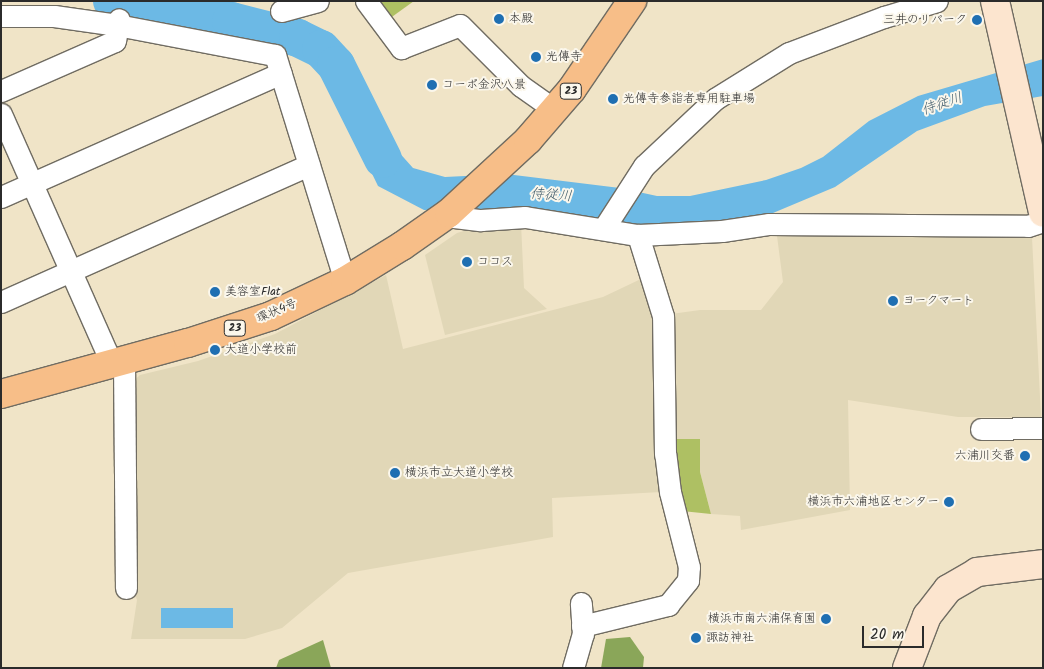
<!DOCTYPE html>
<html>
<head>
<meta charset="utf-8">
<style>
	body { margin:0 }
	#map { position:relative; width:1044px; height:669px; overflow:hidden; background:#f0e4c7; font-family:Kalam,"Klee One",sans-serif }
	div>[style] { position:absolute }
	.built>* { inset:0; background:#e1d7b7 }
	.green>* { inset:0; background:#aec063 }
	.forest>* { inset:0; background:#8aa659 }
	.water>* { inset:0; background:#6cb9e5; transform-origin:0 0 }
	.river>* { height:38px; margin:-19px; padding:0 19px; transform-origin:19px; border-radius:19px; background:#6cb9e5 }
	.roads { filter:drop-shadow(1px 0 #706c62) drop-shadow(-1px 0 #706c62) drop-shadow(0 1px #706c62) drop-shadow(0 -1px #706c62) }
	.street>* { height:21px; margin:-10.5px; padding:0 10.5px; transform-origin:10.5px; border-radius:10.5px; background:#fff }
	.secondary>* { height:28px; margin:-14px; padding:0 14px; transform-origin:14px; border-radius:14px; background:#fce5cf }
	.primary>* { height:28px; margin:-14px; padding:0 14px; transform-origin:14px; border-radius:14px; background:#f7be88 }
	.dots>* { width:14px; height:14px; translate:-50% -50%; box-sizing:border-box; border:2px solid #fbf7ec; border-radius:50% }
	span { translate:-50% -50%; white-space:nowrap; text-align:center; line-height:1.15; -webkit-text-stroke:4px #fbf7ec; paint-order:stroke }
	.shield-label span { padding:1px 4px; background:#fbf7ec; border:1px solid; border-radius:4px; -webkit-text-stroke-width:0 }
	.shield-label { font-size:11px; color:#2b2b2b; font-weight:700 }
	.poi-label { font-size:12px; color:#2b2b2b }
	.left { translate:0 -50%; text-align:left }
	.right { translate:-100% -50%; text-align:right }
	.street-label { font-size:12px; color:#2b2b2b }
	.water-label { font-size:14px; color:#425d6c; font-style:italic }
	.frame { position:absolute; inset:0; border:2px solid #2b2b2b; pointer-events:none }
	.scale { position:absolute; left:862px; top:626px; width:62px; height:22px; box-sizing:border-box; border:2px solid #2b2b2b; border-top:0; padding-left:6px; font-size:15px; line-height:18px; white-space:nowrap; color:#2b2b2b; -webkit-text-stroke:4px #fbf7ec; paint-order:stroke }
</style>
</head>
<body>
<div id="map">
	<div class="built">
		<i style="clip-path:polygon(521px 223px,524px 288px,547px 309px,445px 335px,425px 255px,457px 233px,485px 225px)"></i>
		<i style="clip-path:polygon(777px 236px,1032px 237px,1041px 417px,958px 417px,848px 400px,850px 510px,741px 530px,740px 516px,711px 514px,700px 472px,700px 439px,672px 439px,671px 314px,700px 310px,761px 310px,783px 282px)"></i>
		<i style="clip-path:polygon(386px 275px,403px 349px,603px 297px,643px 278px,657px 319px,661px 492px,552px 498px,553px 537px,348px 573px,282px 628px,245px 639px,131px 639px,137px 600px,133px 588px,129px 385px,140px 375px,198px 361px,275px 334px)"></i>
	</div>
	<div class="green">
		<i style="clip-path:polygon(376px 1px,414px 1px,389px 19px)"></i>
		<i style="clip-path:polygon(672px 439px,700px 439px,700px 472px,711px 514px,682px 511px)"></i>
	</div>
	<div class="forest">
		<i style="clip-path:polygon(630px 637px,644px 657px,643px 668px,601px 668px,606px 639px)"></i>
		<i style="clip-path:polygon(323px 640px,331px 668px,276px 668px,279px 660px)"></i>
	</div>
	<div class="water">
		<i style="clip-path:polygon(1043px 59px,1043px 96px,985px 106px,917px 131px,835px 187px,773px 213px,683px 229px,494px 213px,484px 209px,424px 210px,378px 186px,346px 120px,377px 107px,396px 149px,413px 168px,445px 177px,505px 174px,620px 188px,657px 196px,690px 196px,766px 180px,801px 168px,823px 157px,869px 121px,918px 96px)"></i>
		<i style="left:233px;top:608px;width:20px;height:72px;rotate:90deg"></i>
	</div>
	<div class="river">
		<i style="left:112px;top:1px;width:121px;rotate:9.5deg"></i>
		<i style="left:231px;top:21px;width:69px;rotate:14.2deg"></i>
		<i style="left:298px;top:38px;width:25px;rotate:26deg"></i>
		<i style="left:321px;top:49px;width:22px;rotate:47deg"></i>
		<i style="left:336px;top:65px;width:105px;rotate:63.4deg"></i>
	</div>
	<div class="roads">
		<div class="street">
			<i style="left:366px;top:1px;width:59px;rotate:53.3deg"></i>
			<i style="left:401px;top:48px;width:63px;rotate:-21.3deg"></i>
			<i style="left:460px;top:25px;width:86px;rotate:45deg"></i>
			<i style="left:521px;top:86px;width:42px;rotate:35.2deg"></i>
			<i style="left:281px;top:11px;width:38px;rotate:-15deg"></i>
			<i style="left:1px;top:16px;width:53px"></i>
			<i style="left:54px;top:16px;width:64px;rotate:8.1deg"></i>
			<i style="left:117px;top:25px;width:161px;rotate:10.8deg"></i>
			<i style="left:275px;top:55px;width:237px;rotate:72.8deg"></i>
			<i style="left:1px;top:91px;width:124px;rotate:-23.7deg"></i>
			<i style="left:115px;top:41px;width:22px;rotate:-80deg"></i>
			<i style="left:1px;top:114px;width:274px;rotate:66.1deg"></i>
			<i style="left:1px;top:197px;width:306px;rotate:-23.9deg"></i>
			<i style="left:446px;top:216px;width:35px;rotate:7deg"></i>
			<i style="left:481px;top:220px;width:44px;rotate:-3.9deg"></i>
			<i style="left:525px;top:217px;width:114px;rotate:9.1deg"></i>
			<i style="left:638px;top:235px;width:84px;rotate:-2.7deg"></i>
			<i style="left:722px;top:231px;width:48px;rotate:-8.5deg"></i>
			<i style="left:769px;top:224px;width:259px;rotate:0.4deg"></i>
			<i style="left:1028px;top:226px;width:16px;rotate:-18deg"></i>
			<i style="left:604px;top:228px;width:74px;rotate:-57.2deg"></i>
			<i style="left:644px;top:166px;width:98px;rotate:-43.3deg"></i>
			<i style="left:715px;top:99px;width:87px;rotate:-31.9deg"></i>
			<i style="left:789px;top:53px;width:102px;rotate:-20.8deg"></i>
			<i style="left:884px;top:17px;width:55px;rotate:-16.8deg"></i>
			<i style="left:1px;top:302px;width:337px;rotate:-24deg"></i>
			<i style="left:124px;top:362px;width:226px;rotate:89.5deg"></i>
			<i style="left:981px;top:429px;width:62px;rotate:-0.9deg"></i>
			<i style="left:582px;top:626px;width:89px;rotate:-13.7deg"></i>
			<i style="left:668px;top:605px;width:32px;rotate:-51deg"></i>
			<i style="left:688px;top:580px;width:13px;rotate:-86deg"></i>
			<i style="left:689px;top:567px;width:77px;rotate:-104.2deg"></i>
			<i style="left:670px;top:492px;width:38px;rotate:-97deg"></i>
			<i style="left:665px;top:454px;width:138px;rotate:-90.8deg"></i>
			<i style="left:663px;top:316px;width:85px;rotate:-107.2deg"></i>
			<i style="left:573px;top:668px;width:35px;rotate:-74deg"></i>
			<i style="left:583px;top:634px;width:31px;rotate:-94deg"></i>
		</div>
		<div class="secondary">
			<i style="left:995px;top:1px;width:217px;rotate:77.2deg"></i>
			<i style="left:907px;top:668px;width:56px;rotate:-69deg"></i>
			<i style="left:927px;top:616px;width:34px;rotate:-52deg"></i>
			<i style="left:948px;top:589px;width:34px;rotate:-30deg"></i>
			<i style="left:977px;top:572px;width:66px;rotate:-6.9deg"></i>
		</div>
		<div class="primary">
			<i style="left:1px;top:394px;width:194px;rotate:-15.3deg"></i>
			<i style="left:188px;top:343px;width:87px;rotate:-18deg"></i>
			<i style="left:271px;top:316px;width:82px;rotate:-25.3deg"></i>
			<i style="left:345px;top:281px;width:67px;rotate:-31.6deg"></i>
			<i style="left:402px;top:246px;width:57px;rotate:-35.1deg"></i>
			<i style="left:449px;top:213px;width:108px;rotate:-42.7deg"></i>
			<i style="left:528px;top:140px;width:67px;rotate:-49.2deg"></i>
			<i style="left:572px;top:89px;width:107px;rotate:-55.7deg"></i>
		</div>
	</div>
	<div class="dots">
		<i style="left:499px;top:19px;background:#1f6fb2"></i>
		<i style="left:977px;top:20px;background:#1f6fb2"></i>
		<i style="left:536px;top:57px;background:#1f6fb2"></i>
		<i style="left:432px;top:85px;background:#1f6fb2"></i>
		<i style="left:613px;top:99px;background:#1f6fb2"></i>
		<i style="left:467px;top:262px;background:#1f6fb2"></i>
		<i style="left:215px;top:292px;background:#1f6fb2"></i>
		<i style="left:893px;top:301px;background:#1f6fb2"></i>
		<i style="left:215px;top:350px;background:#1f6fb2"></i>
		<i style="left:1025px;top:456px;background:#1f6fb2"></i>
		<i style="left:395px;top:473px;background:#1f6fb2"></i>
		<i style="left:949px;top:502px;background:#1f6fb2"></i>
		<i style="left:826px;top:619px;background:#1f6fb2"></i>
		<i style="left:696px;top:638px;background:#1f6fb2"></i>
	</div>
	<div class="shield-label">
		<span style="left:571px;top:91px">23</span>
		<span style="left:235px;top:328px">23</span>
	</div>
	<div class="poi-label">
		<span class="left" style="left:509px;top:19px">本殿</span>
		<span class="right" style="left:967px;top:20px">三井のリパーク</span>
		<span class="left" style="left:546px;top:57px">光傳寺</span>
		<span class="left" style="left:442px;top:85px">コーポ金沢八景</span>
		<span class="left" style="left:623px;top:99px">光傳寺参詣者専用駐車場</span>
		<span class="left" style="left:477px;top:262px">ココス</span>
		<span class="left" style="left:225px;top:292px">美容室Flat</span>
		<span class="left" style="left:903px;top:301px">ヨークマート</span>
		<span class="left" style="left:225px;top:350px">大道小学校前</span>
		<span class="right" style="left:1015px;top:456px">六浦川交番</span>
		<span class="left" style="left:405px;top:473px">横浜市立大道小学校</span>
		<span class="right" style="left:939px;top:502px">横浜市六浦地区センター</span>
		<span class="right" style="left:816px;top:619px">横浜市南六浦保育園</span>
		<span class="left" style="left:706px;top:638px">諏訪神社</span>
	</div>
	<div class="street-label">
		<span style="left:277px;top:311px;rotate:-23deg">環状4号</span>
	</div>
	<div class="water-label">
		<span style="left:942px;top:104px;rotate:-19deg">侍従川</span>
		<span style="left:551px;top:195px;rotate:4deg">侍従川</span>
	</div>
	<div class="frame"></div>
	<div class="scale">20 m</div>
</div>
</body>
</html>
